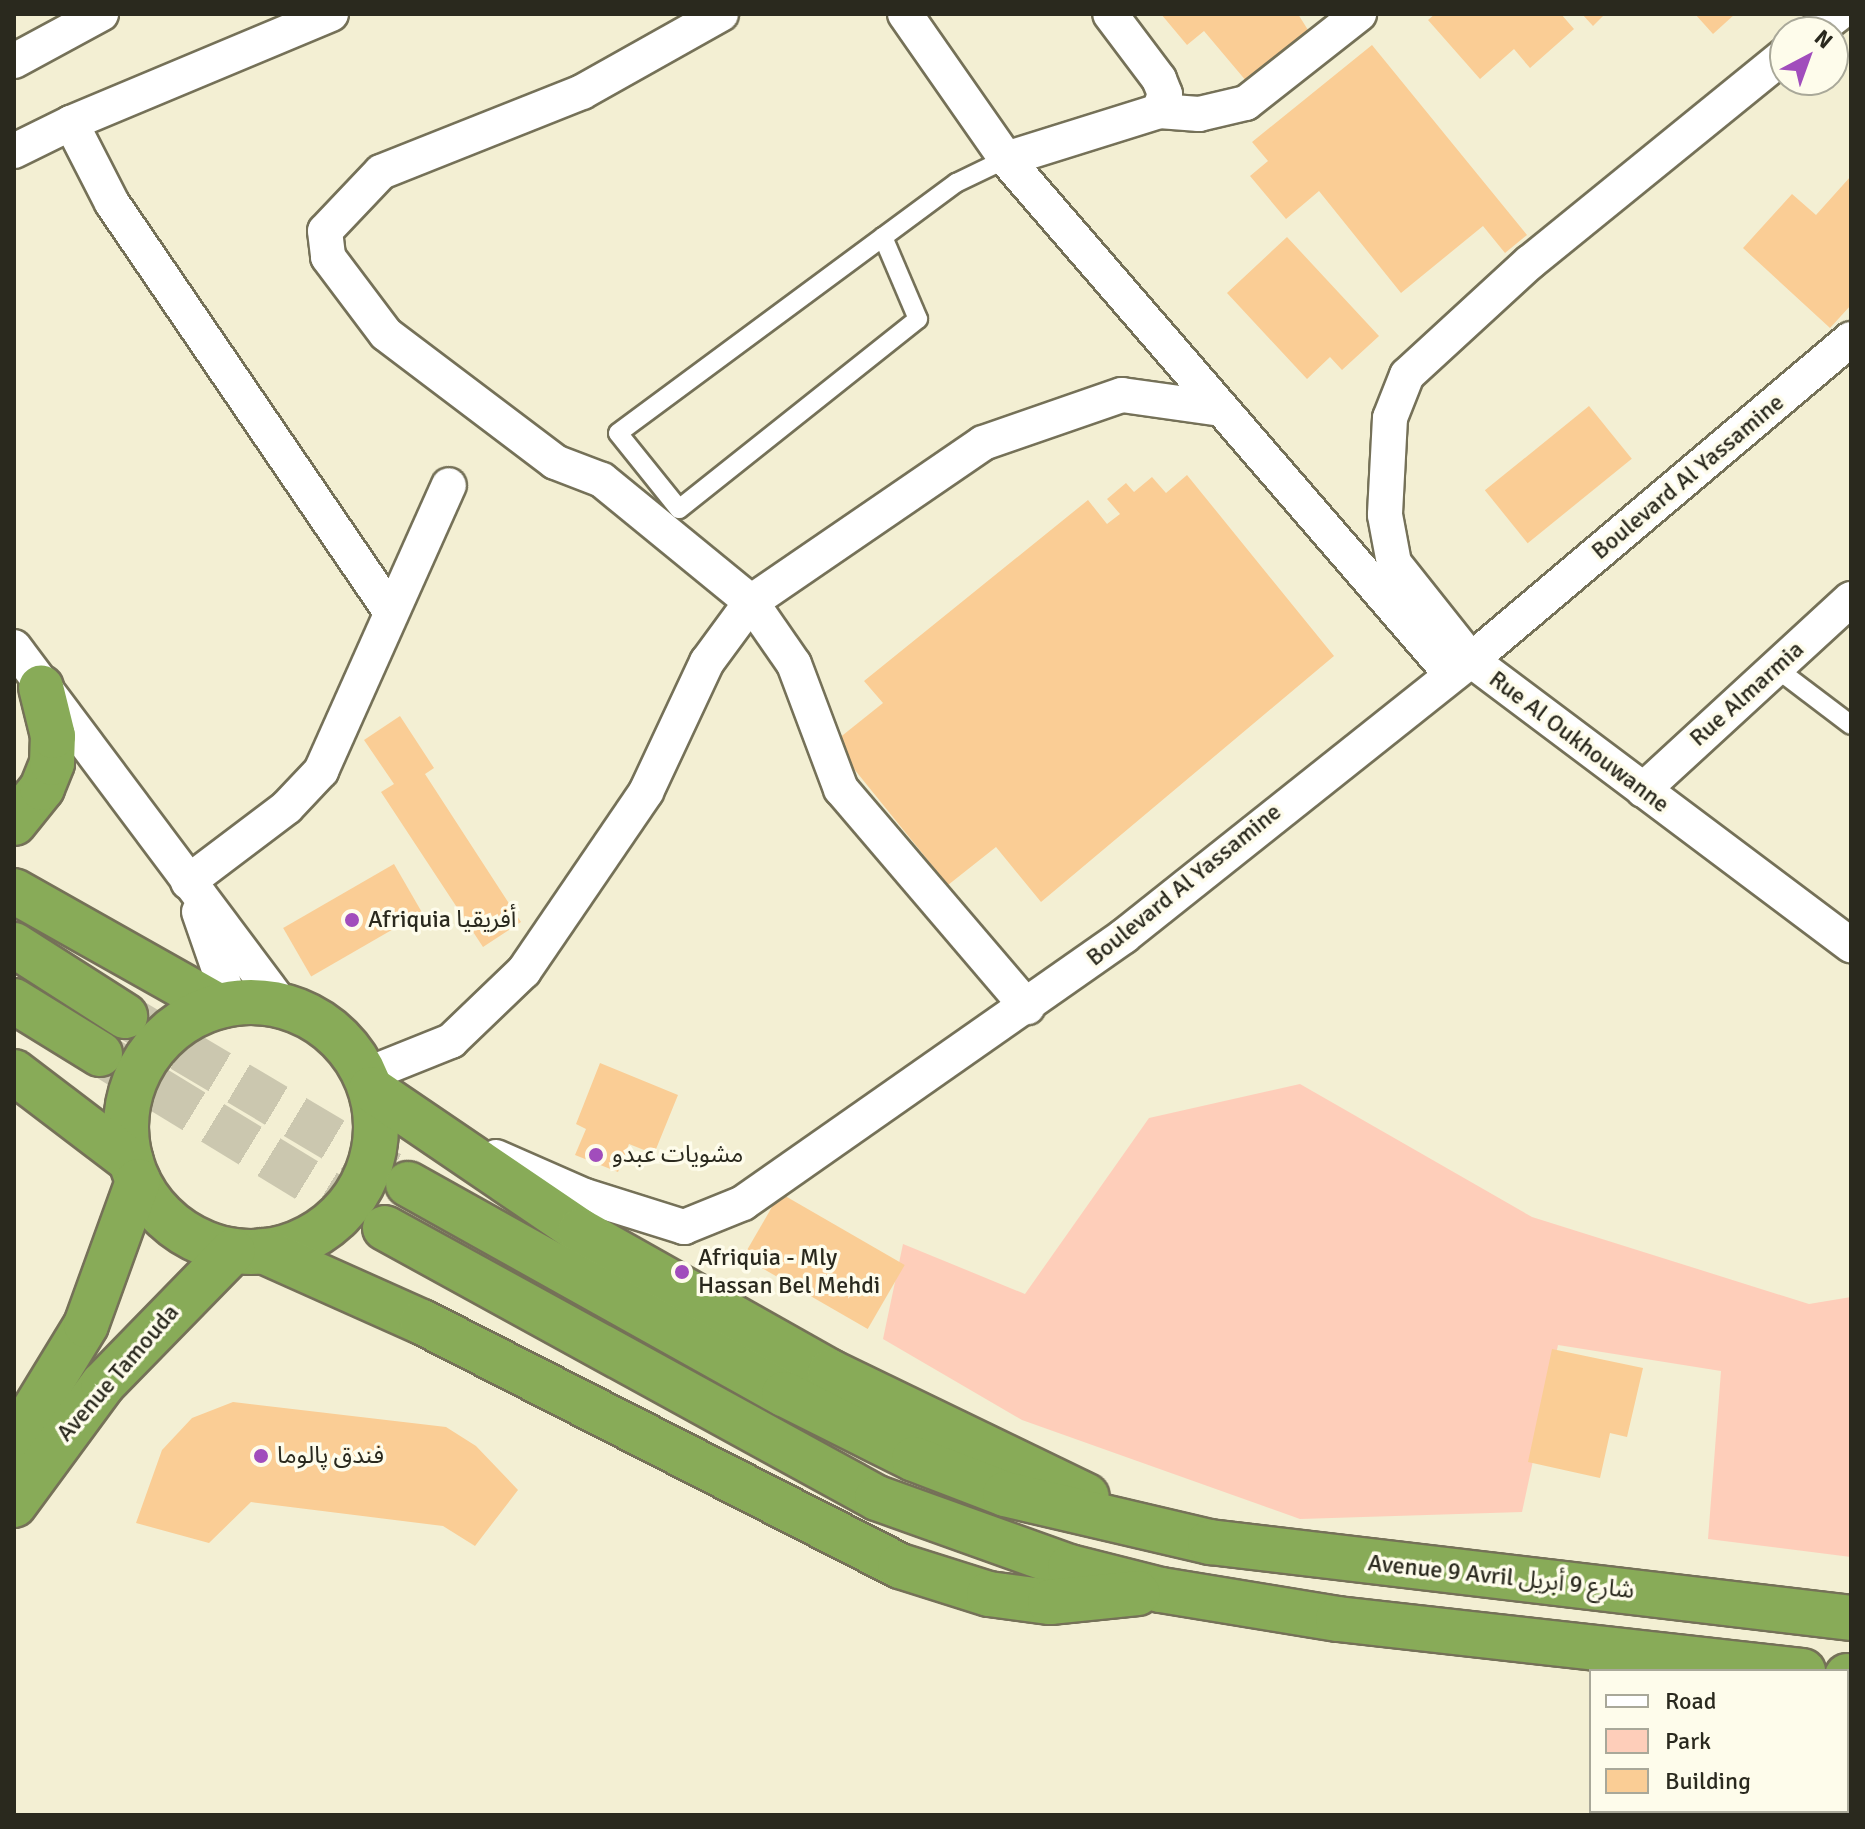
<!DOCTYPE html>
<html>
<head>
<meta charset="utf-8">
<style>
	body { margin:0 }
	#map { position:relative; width:1865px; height:1829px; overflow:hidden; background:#f3efd3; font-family:Signika,"Noto Sans Arabic",sans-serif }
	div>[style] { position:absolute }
	.green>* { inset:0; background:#feceba }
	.building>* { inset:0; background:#facd95; transform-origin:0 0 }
	.trunk-tunnel>* { height:44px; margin-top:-22px; transform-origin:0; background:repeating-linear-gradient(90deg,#cbc7af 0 44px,transparent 0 66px) }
	.roads { filter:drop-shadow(2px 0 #757158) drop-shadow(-2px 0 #757158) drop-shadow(0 2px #757158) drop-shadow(0 -2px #757158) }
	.service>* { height:18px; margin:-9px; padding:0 9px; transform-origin:9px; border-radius:9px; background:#fff }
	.minor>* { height:34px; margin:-17px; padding:0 17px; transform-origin:17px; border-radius:17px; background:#fff }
	.trunk>* { height:44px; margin:-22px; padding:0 22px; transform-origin:22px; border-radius:22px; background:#88ab58 }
	.trunk>.ring { margin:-22px; padding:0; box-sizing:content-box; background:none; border:44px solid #88ab58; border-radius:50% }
	.dots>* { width:22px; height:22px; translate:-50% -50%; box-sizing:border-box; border:4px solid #fefceb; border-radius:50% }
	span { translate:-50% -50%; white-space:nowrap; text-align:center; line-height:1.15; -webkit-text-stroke:7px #fefceb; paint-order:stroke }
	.street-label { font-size:24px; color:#2a291e }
	.poi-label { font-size:24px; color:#2a291e }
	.left { translate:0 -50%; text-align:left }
	.frame { position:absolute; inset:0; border:16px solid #2a291e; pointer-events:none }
	.legend { position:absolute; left:1589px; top:1669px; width:260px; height:144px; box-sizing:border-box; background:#fefceb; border:2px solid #a9a899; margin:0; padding:10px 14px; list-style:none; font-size:24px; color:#2a291e }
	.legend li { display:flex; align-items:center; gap:16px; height:40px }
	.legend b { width:40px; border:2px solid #a9a899 }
	.north { position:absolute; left:1769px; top:16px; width:80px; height:80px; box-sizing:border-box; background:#fefceb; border:2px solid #a9a899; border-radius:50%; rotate:41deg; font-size:22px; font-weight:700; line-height:32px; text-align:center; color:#2a291e }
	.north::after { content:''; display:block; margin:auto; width:28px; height:36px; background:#a14dbc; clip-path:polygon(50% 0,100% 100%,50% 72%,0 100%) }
</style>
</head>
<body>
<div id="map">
	<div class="green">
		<i style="clip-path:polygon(1300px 1084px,1532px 1217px,1809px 1304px,1851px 1297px,1851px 1557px,1708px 1539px,1721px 1371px,1558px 1345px,1522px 1512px,1300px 1519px,1022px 1420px,883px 1339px,903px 1244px,1025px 1294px,1149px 1118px)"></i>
	</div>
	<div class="building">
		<i style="clip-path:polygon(1161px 14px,1298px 14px,1308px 30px,1247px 82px,1204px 31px,1187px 45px)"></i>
		<i style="clip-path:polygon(1435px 14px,1561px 14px,1574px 29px,1530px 68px,1514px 49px,1480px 79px,1428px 20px)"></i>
		<i style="clip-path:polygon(1582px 14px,1605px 14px,1593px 26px)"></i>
		<i style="clip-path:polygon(1695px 14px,1735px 14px,1713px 34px)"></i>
		<i style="clip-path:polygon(1372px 45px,1527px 235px,1505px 253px,1483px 226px,1401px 293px,1319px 191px,1286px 219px,1250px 176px,1268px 161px,1252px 142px)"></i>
		<i style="clip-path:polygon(1851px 176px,1851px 305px,1830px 328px,1743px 248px,1792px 194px,1816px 215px)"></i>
		<i style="clip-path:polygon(1287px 237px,1379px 336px,1342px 370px,1330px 357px,1307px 379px,1227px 293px)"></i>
		<i style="left:1589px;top:406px;width:68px;height:134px;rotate:51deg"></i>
		<i style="clip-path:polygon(1187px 475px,1334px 656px,1041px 902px,996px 847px,948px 885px,833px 743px,883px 703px,864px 681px,1088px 500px,1107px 524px,1120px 514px,1107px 499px,1126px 483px,1134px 492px,1152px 477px,1166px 493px)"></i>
		<i style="clip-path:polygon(400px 716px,434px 768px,425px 774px,521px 922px,483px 947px,381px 792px,394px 784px,364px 740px)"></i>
		<i style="left:394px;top:864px;width:56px;height:128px;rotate:60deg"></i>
		<i style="clip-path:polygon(600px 1063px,678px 1095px,654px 1154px,629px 1144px,618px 1172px,575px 1155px,586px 1129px,576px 1124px)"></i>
		<i style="left:780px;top:1193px;width:144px;height:74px;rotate:30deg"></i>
		<i style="clip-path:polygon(1552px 1349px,1643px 1368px,1627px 1437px,1610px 1433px,1600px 1478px,1528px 1462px)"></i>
		<i style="clip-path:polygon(233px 1402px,446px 1427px,476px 1446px,518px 1490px,475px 1546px,443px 1526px,251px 1502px,209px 1543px,136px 1523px,162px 1450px,192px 1418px)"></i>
	</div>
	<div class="trunk-tunnel">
		<i style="left:125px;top:1016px;width:329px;rotate:30.7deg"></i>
		<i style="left:100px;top:1054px;width:334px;rotate:31.4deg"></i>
	</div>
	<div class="roads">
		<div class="service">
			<i style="left:883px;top:237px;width:89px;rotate:66.9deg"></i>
			<i style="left:918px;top:319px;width:305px;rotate:141.5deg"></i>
			<i style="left:679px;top:509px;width:97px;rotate:-128.8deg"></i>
			<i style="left:618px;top:433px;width:330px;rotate:-36.5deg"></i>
			<i style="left:883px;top:237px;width:91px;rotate:-36.5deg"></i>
			<i style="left:956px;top:183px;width:55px;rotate:-25.6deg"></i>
			<i style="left:1776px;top:668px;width:94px;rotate:37.2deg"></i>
		</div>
		<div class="minor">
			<i style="left:331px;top:14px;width:282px;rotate:157.3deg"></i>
			<i style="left:71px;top:123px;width:90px;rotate:62.9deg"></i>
			<i style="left:112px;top:203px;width:491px;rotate:55.7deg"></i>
			<i style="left:721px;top:14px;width:159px;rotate:150.7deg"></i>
			<i style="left:582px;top:92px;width:216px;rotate:158.3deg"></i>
			<i style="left:381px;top:172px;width:81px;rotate:133.5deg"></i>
			<i style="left:325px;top:231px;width:26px;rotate:83deg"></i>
			<i style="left:328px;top:257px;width:96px;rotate:53deg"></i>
			<i style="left:386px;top:334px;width:212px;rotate:37.1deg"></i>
			<i style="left:555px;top:462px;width:50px;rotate:21deg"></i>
			<i style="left:602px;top:480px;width:193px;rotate:39.3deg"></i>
			<i style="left:751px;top:602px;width:75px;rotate:55.3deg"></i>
			<i style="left:794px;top:664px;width:134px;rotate:69.4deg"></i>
			<i style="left:841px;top:789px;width:287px;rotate:49.5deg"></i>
			<i style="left:905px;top:14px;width:177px;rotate:55.1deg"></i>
			<i style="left:1006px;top:159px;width:681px;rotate:49.17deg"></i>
			<i style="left:1815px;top:32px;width:29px;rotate:-38deg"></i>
			<i style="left:1785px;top:55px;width:328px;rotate:140.9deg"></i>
			<i style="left:1530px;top:262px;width:167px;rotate:137.4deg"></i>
			<i style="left:1407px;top:375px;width:46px;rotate:111.6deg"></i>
			<i style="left:1390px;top:418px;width:97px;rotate:93deg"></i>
			<i style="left:1385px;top:515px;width:49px;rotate:79.4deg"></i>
			<i style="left:1394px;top:563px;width:124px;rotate:51.6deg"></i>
			<i style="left:1471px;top:660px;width:475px;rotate:36.9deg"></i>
			<i style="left:14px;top:61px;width:99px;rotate:-28.4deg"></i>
			<i style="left:1159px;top:111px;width:40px;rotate:4.3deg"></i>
			<i style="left:1199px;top:114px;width:48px;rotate:-13.2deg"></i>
			<i style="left:1246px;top:103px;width:144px;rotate:-38.2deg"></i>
			<i style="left:14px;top:151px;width:64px;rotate:-26.2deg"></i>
			<i style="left:1006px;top:159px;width:160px;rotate:-17.4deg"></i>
			<i style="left:1159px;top:111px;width:18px;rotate:-71deg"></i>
			<i style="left:1165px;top:94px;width:16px;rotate:-112deg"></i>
			<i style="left:1159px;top:79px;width:81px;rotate:-127deg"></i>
			<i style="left:14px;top:647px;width:447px;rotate:53.2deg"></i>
			<i style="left:1643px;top:790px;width:282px;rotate:-42.6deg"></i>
			<i style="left:188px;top:882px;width:124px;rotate:-37.1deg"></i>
			<i style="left:287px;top:807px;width:50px;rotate:-46.6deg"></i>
			<i style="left:321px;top:771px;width:313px;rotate:-65.9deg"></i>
			<i style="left:199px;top:912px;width:97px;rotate:70.8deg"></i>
			<i style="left:366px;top:1075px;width:92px;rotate:-21.8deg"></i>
			<i style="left:451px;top:1041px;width:101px;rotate:-43.8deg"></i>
			<i style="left:524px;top:971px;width:217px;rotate:-55.7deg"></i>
			<i style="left:646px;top:792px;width:144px;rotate:-64.9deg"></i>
			<i style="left:707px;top:662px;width:74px;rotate:-53.7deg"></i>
			<i style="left:751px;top:602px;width:281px;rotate:-34.4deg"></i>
			<i style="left:983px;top:443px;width:147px;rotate:-19.1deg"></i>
			<i style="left:1122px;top:395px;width:100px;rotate:8deg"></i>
			<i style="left:496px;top:1157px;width:97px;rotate:23.7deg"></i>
			<i style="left:585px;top:1196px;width:104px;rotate:17.4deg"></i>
			<i style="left:684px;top:1227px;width:64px;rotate:-22.1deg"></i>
			<i style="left:743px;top:1203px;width:465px;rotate:-35deg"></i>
			<i style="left:1124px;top:936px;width:443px;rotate:-38.5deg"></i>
			<i style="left:1471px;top:660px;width:497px;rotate:-40.2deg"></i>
		</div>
		<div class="trunk">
			<i style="left:14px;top:823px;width:45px;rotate:-51.3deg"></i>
			<i style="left:42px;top:788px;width:27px;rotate:-68deg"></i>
			<i style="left:52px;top:763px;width:27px;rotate:-88deg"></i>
			<i style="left:53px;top:736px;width:50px;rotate:-103.8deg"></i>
			<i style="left:14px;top:891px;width:234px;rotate:29.4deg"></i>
			<i style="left:14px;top:945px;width:132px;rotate:32.6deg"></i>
			<i style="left:14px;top:1001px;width:101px;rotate:31.6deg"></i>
			<i class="ring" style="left:126px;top:1002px;width:206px;height:206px"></i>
			<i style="left:14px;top:1072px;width:147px;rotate:37.3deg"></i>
			<i style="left:371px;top:1089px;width:253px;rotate:34.2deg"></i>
			<i style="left:580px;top:1231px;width:287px;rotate:29.4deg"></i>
			<i style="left:830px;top:1372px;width:285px;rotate:25.8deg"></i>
			<i style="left:408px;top:1184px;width:431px;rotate:29.2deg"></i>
			<i style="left:784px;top:1394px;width:145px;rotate:26.6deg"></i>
			<i style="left:914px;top:1459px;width:97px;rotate:21deg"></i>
			<i style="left:1005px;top:1494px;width:211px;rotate:13.2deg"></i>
			<i style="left:1210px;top:1542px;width:645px;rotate:6.76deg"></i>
			<i style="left:385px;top:1228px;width:561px;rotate:28.76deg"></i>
			<i style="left:877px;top:1498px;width:205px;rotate:19.7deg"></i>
			<i style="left:1070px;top:1567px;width:94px;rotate:14.2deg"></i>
			<i style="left:1161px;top:1590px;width:179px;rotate:9.3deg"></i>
			<i style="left:1338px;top:1619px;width:468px;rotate:6.4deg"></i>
			<i style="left:263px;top:1251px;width:174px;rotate:24.1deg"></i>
			<i style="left:422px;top:1322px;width:537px;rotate:27.04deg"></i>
			<i style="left:900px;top:1566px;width:93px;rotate:17.5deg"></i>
			<i style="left:989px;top:1594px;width:62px;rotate:7.5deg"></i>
			<i style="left:1050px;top:1602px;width:88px;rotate:-5.8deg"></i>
			<i style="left:14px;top:1443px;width:138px;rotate:-58.6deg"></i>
			<i style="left:86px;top:1325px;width:153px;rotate:-70.1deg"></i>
			<i style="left:14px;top:1505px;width:150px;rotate:-53.7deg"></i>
			<i style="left:103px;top:1384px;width:186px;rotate:-45.7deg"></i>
			<i style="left:1847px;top:1676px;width:4px;rotate:14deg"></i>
		</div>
	</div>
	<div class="dots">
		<i style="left:352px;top:920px;background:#a14dbc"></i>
		<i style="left:596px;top:1155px;background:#a14dbc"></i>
		<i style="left:682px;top:1272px;background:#a14dbc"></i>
		<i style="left:261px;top:1456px;background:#a14dbc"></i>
	</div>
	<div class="street-label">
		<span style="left:1688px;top:477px;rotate:-40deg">Boulevard Al Yassamine</span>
		<span style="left:1747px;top:694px;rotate:-42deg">Rue Almarmia</span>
		<span style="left:1579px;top:742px;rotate:37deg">Rue Al Oukhouwanne</span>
		<span style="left:1184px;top:885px;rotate:-39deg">Boulevard Al Yassamine</span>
		<span style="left:118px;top:1373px;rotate:-49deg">Avenue Tamouda</span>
		<span style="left:1501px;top:1577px;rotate:6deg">Avenue 9 Avril شارع 9 أبريل</span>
	</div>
	<div class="poi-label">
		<span class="left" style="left:368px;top:920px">Afriquia أفريقيا</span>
		<span class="left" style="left:612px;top:1155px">مشويات عبدو</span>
		<span class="left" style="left:698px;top:1272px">Afriquia - Mly<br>Hassan Bel Mehdi</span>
		<span class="left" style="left:277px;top:1456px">فندق پالوما</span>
	</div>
	<div class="frame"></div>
	<ul class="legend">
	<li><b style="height:10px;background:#fff"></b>Road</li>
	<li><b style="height:22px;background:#feceba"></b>Park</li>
	<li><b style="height:22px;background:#facd95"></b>Building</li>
	</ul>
	<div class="north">N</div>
</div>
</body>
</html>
